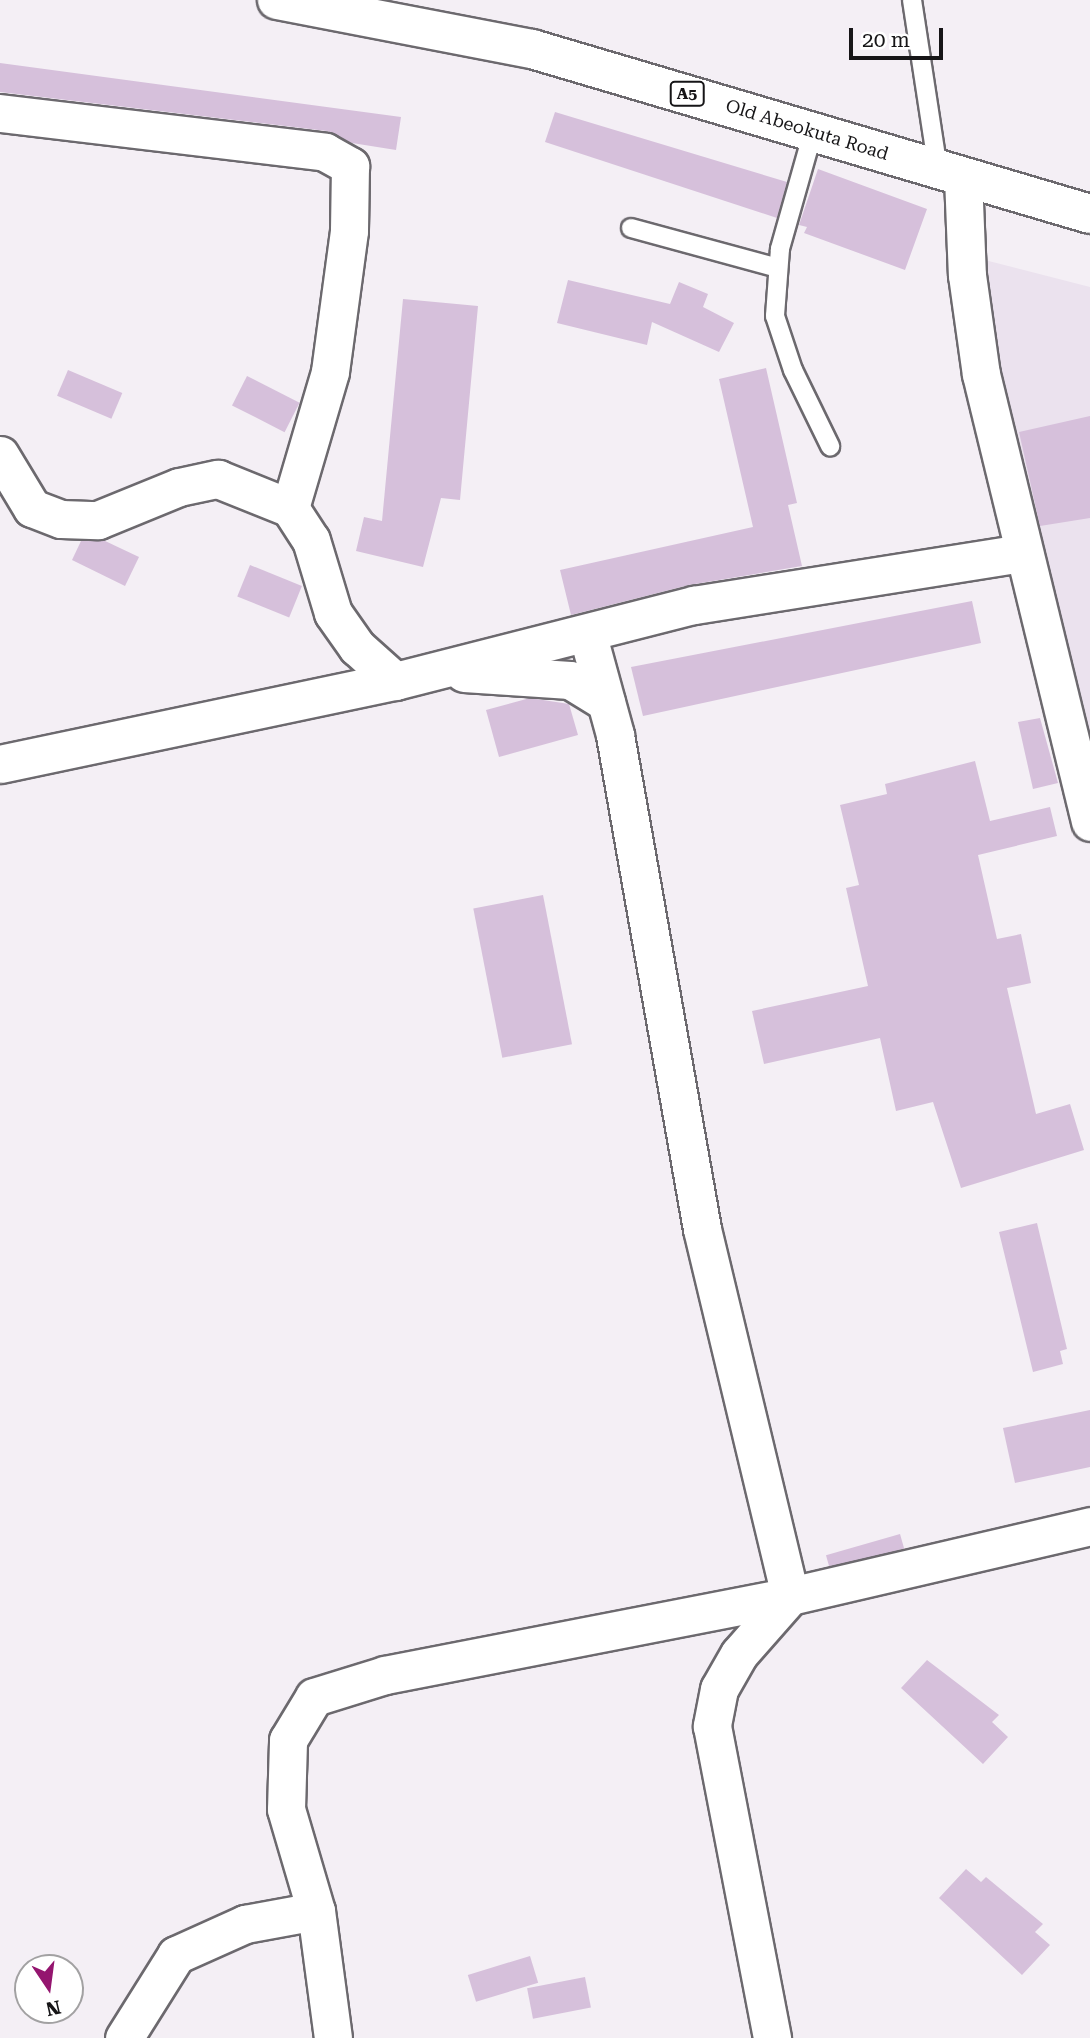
<!DOCTYPE html>
<html>
<head>
<meta charset="utf-8">
<style>
	body { margin:0 }
	#map { position:relative; width:1090px; height:2038px; overflow:hidden; background:#f4eff5; font-family:"Roboto Serif",serif }
	div>[style] { position:absolute }
	.built>* { inset:0; background:#ebe2ee }
	.building>* { inset:0; background:#d6c0db; transform-origin:0 0 }
	.roads { filter:drop-shadow(2px 0 #6c696e) drop-shadow(-2px 0 #6c696e) drop-shadow(0 2px #6c696e) drop-shadow(0 -2px #6c696e) }
	.lane>* { height:18px; margin:-9px; padding:0 9px; transform-origin:9px; border-radius:9px; background:#fff }
	.street>* { height:37px; margin:-18.5px; padding:0 18.5px; transform-origin:18.5px; border-radius:18.5px; background:#fff }
	.highway>* { height:38px; margin:-19px; padding:0 19px; transform-origin:19px; border-radius:19px; background:#fff }
	span { translate:-50% -50%; white-space:nowrap; text-align:center; line-height:1.15; -webkit-text-stroke:5px #fff; paint-order:stroke }
	.shield-label span { padding:2px 5px; background:#fff; border:2px solid; border-radius:5px; -webkit-text-stroke-width:0 }
	.shield-label { font-size:16px; color:#161517; font-weight:700 }
	.street-label { font-size:18px; color:#161517 }
	.north { position:absolute; left:14px; top:1954px; width:70px; height:70px; box-sizing:border-box; background:#fff; border:2px solid #a2a1a2; border-radius:50%; rotate:167deg; font-size:19px; font-weight:700; line-height:28px; text-align:center; color:#161517 }
	.north::after { content:''; display:block; margin:auto; width:24px; height:32px; background:#94156f; clip-path:polygon(50% 0,100% 100%,50% 72%,0 100%) }
	.scale { position:absolute; left:849px; top:28px; width:94px; height:32px; box-sizing:border-box; border:4px solid #161517; border-top:0; padding-left:9px; font-size:21px; line-height:24px; white-space:nowrap; color:#161517; -webkit-text-stroke:5px #fff; paint-order:stroke }
</style>
</head>
<body>
<div id="map">
	<div class="built">
		<i style="clip-path:polygon(973px 257px,1090px 287px,1090px 827px)"></i>
	</div>
	<div class="building">
		<i style="clip-path:polygon(0 63px,401px 117px,396px 150px,352px 143px,327px 131px,0 92px)"></i>
		<i style="clip-path:polygon(555px 112px,787px 182px,777px 218px,545px 142px)"></i>
		<i style="clip-path:polygon(818px 169px,927px 209px,905px 270px,804px 233px,807px 227px,799px 225px)"></i>
		<i style="clip-path:polygon(568px 280px,670px 304px,679px 282px,708px 294px,703px 307px,734px 323px,719px 352px,652px 322px,647px 345px,557px 323px)"></i>
		<i style="clip-path:polygon(403px 299px,478px 306px,460px 500px,441px 498px,423px 567px,356px 551px,364px 517px,382px 521px)"></i>
		<i style="clip-path:polygon(766px 368px,797px 503px,788px 505px,802px 566px,689px 585px,571px 615px,560px 570px,753px 527px,719px 379px)"></i>
		<i style="left:68px;top:370px;width:59px;height:28px;rotate:23deg"></i>
		<i style="left:247px;top:376px;width:59px;height:33px;rotate:27deg"></i>
		<i style="clip-path:polygon(1090px 416px,1090px 518px,1040px 526px,1019px 432px)"></i>
		<i style="clip-path:polygon(103px 540px,139px 557px,125px 586px,72px 560px,81px 541px)"></i>
		<i style="left:250px;top:565px;width:56px;height:34px;rotate:22deg"></i>
		<i style="clip-path:polygon(972px 601px,981px 643px,643px 716px,631px 667px)"></i>
		<i style="clip-path:polygon(530px 698px,569px 704px,578px 735px,499px 757px,486px 710px)"></i>
		<i style="clip-path:polygon(1040px 718px,1058px 783px,1033px 789px,1018px 722px)"></i>
		<i style="clip-path:polygon(975px 761px,990px 821px,1050px 807px,1057px 836px,978px 855px,997px 939px,1021px 934px,1031px 983px,1007px 988px,1036px 1114px,1070px 1104px,1084px 1150px,961px 1188px,933px 1102px,896px 1111px,880px 1038px,764px 1064px,752px 1011px,868px 986px,846px 888px,859px 885px,840px 805px,887px 794px,885px 784px)"></i>
		<i style="left:543px;top:895px;width:152px;height:71px;rotate:79deg"></i>
		<i style="clip-path:polygon(1037px 1223px,1067px 1349px,1060px 1351px,1063px 1364px,1033px 1372px,999px 1232px)"></i>
		<i style="clip-path:polygon(1090px 1410px,1090px 1467px,1015px 1483px,1003px 1428px)"></i>
		<i style="left:900px;top:1534px;width:15px;height:77px;rotate:74deg"></i>
		<i style="clip-path:polygon(927px 1660px,999px 1715px,992px 1722px,1008px 1737px,983px 1764px,901px 1688px)"></i>
		<i style="clip-path:polygon(966px 1869px,981px 1882px,986px 1877px,1043px 1924px,1035px 1932px,1050px 1945px,1022px 1975px,939px 1898px)"></i>
		<i style="left:530px;top:1956px;width:28px;height:65px;rotate:73deg"></i>
		<i style="left:585px;top:1977px;width:31px;height:59px;rotate:79deg"></i>
	</div>
	<div class="roads">
		<div class="lane">
			<i style="left:912px;top:0;width:172px;rotate:81.3deg"></i>
			<i style="left:813px;top:132px;width:122px;rotate:105.8deg"></i>
			<i style="left:780px;top:249px;width:67px;rotate:94.3deg"></i>
			<i style="left:775px;top:316px;width:57px;rotate:71.6deg"></i>
			<i style="left:793px;top:370px;width:85px;rotate:64deg"></i>
			<i style="left:631px;top:228px;width:152px;rotate:15.2deg"></i>
		</div>
		<div class="street">
			<i style="left:0;top:113px;width:327px;rotate:6.8deg"></i>
			<i style="left:325px;top:152px;width:29px;rotate:29deg"></i>
			<i style="left:350px;top:166px;width:65px;rotate:90.9deg"></i>
			<i style="left:349px;top:231px;width:142px;rotate:97.7deg"></i>
			<i style="left:330px;top:372px;width:142px;rotate:106.4deg"></i>
			<i style="left:963px;top:177px;width:98px;rotate:87.7deg"></i>
			<i style="left:967px;top:275px;width:100px;rotate:82deg"></i>
			<i style="left:981px;top:374px;width:461px;rotate:76.3deg"></i>
			<i style="left:0;top:455px;width:62px;rotate:58.9deg"></i>
			<i style="left:32px;top:508px;width:31px;rotate:21deg"></i>
			<i style="left:61px;top:519px;width:37px;rotate:2deg"></i>
			<i style="left:98px;top:520px;width:87px;rotate:-22.2deg"></i>
			<i style="left:179px;top:487px;width:40px;rotate:-12deg"></i>
			<i style="left:218px;top:479px;width:78px;rotate:21.9deg"></i>
			<i style="left:290px;top:508px;width:38px;rotate:57deg"></i>
			<i style="left:311px;top:540px;width:76px;rotate:73.2deg"></i>
			<i style="left:333px;top:613px;width:42px;rotate:54.8deg"></i>
			<i style="left:357px;top:647px;width:51px;rotate:41.8deg"></i>
			<i style="left:588px;top:636px;width:103px;rotate:74.7deg"></i>
			<i style="left:615px;top:735px;width:502px;rotate:80.01deg"></i>
			<i style="left:702px;top:1229px;width:377px;rotate:76.5deg"></i>
			<i style="left:790px;top:1596px;width:77px;rotate:131.3deg"></i>
			<i style="left:739px;top:1654px;width:40px;rotate:119.7deg"></i>
			<i style="left:719px;top:1689px;width:38px;rotate:101deg"></i>
			<i style="left:712px;top:1726px;width:318px;rotate:79.1deg"></i>
			<i style="left:464px;top:673px;width:106px;rotate:3.8deg"></i>
			<i style="left:570px;top:680px;width:42px;rotate:31.4deg"></i>
			<i style="left:0;top:764px;width:404px;rotate:-11.9deg"></i>
			<i style="left:395px;top:681px;width:309px;rotate:-14.3deg"></i>
			<i style="left:694px;top:605px;width:331px;rotate:-9deg"></i>
			<i style="left:124px;top:2038px;width:98px;rotate:-57.9deg"></i>
			<i style="left:176px;top:1955px;width:76px;rotate:-24.2deg"></i>
			<i style="left:245px;top:1924px;width:72px;rotate:-10.4deg"></i>
			<i style="left:333px;top:2038px;width:128px;rotate:-97.6deg"></i>
			<i style="left:316px;top:1911px;width:106px;rotate:-106.4deg"></i>
			<i style="left:286px;top:1809px;width:69px;rotate:-88.3deg"></i>
			<i style="left:288px;top:1740px;width:50px;rotate:-58.8deg"></i>
			<i style="left:314px;top:1697px;width:74px;rotate:-17.2deg"></i>
			<i style="left:385px;top:1675px;width:413px;rotate:-11deg"></i>
			<i style="left:790px;top:1596px;width:308px;rotate:-13.1deg"></i>
		</div>
		<div class="highway">
			<i style="left:277px;top:0;width:260px;rotate:10.9deg"></i>
			<i style="left:532px;top:49px;width:582px;rotate:16.47deg"></i>
		</div>
	</div>
	<div class="shield-label">
		<span style="left:687px;top:94px">A5</span>
	</div>
	<div class="street-label">
		<span style="left:807px;top:130px;rotate:17deg">Old Abeokuta Road</span>
	</div>
	<div class="north">N</div>
	<div class="scale">20 m</div>
</div>
</body>
</html>
